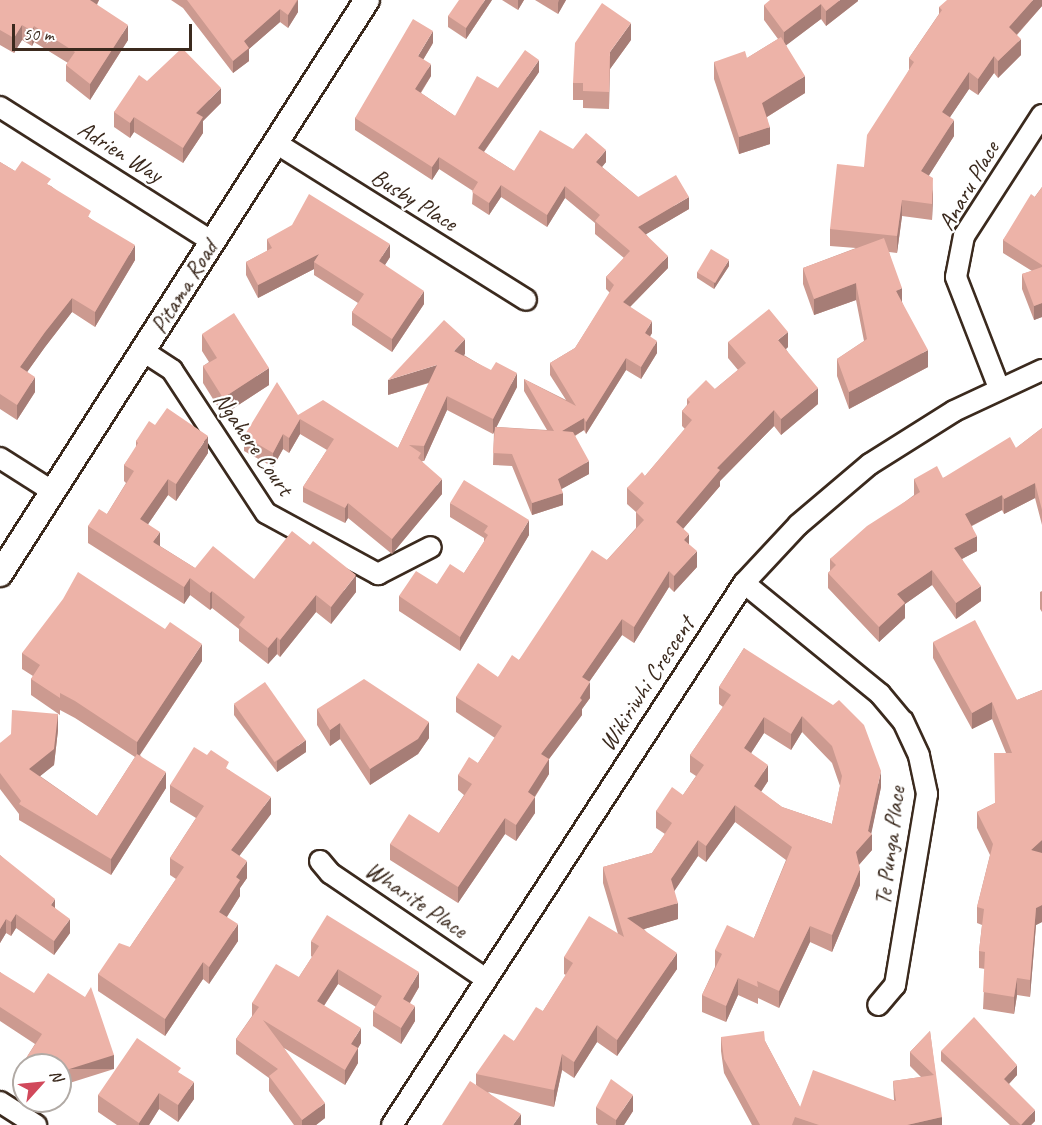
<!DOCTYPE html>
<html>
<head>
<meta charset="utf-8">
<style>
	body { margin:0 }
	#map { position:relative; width:1042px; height:1125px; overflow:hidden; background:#fff; font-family:Caveat,sans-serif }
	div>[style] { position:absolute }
	.roads { filter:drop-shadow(2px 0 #3b2a1e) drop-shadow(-2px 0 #3b2a1e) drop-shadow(0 2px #3b2a1e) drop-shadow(0 -2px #3b2a1e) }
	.minor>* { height:20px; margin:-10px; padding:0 10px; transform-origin:10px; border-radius:10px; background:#fff }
	.tertiary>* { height:24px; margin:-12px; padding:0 12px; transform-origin:12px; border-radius:12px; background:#fff }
	.wall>* { inset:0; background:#cc9a90 }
	.shaded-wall>* { inset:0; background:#a67d76; transform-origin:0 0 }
	.building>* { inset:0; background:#edb3a8; transform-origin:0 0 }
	span { translate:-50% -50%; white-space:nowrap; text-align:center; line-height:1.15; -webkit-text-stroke:4.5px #fff; paint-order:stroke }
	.street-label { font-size:24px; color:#3b2a1e }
	.north { position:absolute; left:12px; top:1053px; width:60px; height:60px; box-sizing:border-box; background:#fff; border:2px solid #b1aaa5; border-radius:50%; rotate:63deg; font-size:16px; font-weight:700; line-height:24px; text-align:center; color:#3b2a1e }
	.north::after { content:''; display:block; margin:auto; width:21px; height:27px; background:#d1495b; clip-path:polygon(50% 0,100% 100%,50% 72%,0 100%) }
	.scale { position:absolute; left:12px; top:24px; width:180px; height:27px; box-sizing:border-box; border:3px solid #3b2a1e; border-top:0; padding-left:8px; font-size:18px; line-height:21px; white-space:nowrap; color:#3b2a1e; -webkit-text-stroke:4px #fff; paint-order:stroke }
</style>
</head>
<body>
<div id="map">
	<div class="roads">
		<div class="minor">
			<i style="left:0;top:107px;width:252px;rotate:32.4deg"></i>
			<i style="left:276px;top:143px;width:295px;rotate:32.1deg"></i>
			<i style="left:143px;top:351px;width:35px;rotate:33deg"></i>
			<i style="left:172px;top:370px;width:171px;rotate:56.7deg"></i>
			<i style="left:266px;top:513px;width:128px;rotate:28.6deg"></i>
			<i style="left:378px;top:574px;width:59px;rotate:-27deg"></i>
			<i style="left:999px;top:388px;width:119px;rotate:-111.2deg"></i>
			<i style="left:956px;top:277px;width:42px;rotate:-79deg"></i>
			<i style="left:964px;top:236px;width:144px;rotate:-57.2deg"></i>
			<i style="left:0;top:458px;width:62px;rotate:32.4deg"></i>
			<i style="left:744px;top:583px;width:176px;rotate:39.2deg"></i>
			<i style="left:880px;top:694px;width:35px;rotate:50deg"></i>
			<i style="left:903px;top:721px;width:38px;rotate:65deg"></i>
			<i style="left:919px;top:756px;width:39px;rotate:78deg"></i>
			<i style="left:927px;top:794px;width:194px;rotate:99.5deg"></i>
			<i style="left:895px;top:985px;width:26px;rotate:130deg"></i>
			<i style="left:320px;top:861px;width:16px;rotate:50deg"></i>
			<i style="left:330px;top:873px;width:189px;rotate:34.2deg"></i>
			<i style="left:0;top:1102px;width:43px;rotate:32.6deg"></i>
			<i style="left:392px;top:1125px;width:646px;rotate:-57deg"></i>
			<i style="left:744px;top:583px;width:79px;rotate:-47deg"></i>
			<i style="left:798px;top:525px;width:94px;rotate:-40.3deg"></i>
			<i style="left:870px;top:464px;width:99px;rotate:-32.2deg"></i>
			<i style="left:954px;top:411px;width:97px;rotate:-25deg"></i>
		</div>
		<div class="tertiary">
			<i style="left:0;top:574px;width:681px;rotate:-57.41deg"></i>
		</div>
	</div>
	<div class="wall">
		<i style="clip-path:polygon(0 0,99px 0,97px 5px,128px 40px,90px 100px,66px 81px,66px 65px,68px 63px,34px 42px,32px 46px,22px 40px,14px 53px,0 45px)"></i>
		<i style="clip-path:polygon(171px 0,298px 0,298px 12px,288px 28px,280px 22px,249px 49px,249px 61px,233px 73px,183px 8px)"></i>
		<i style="clip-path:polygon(492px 0,466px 39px,448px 27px,448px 16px)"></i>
		<i style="clip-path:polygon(502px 0,524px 0,518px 10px)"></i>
		<i style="clip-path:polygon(535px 0,566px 0,558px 14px)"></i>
		<i style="clip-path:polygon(858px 0,858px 1px,826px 26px,821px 19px,786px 45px,805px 93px,767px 117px,770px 144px,739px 154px,714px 79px,714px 62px,747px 58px,778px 39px,764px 20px,764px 5px)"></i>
		<i style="clip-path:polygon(1042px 0,1042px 6px,1017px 35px,1021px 55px,998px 78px,994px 73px,978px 95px,969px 89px,950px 117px,954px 136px,929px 175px,933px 194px,932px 220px,902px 216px,897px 253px,889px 252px,902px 302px,928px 367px,849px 409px,837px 376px,837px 359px,864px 341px,856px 300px,814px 315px,803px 284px,803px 268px,856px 248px,830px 246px,830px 229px,864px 167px,909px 70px,909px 58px,939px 14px,939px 7px)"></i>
		<i style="clip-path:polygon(631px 40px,610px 69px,609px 109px,583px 108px,583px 100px,573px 100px,573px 83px)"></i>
		<i style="clip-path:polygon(433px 43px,423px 60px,431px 76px,421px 93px,455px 116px,498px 88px,539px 72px,484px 152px,514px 171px,573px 149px,606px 162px,602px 167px,638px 197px,689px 209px,646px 234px,668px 268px,630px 307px,652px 333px,650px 336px,657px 353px,641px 379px,626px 370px,586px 434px,584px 430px,575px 436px,589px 474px,561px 489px,563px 505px,532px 515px,512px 466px,493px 465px,494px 431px,493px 434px,447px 410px,424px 461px,422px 461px,442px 494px,392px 554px,348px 518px,345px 523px,303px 502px,303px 487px,327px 450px,300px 434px,289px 453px,283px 449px,273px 467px,244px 451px,244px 436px,298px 415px,398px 448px,429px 383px,388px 395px,465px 354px,464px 355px,517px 387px,496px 427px,547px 430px,524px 391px,524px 379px,566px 400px,550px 375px,550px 363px,575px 348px,610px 293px,606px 289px,606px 277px,624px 258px,595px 234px,595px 223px,565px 198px,547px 227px,501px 197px,489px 215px,472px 204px,473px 191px,439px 169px,432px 180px,355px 130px,355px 118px)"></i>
		<i style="clip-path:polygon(147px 81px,221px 103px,203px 121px,203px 133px,183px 163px,134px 132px,130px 138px,114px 127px,114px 112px)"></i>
		<i style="clip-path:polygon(0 162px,15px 171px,51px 186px,91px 219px,135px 260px,95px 327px,72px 312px,45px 347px,27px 372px,35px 392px,17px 420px,0 409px)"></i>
		<i style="clip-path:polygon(1042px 187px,1042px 317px,1034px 320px,1022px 289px,1022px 274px,1032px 271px,1003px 253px,1003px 240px)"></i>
		<i style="clip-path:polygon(267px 239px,390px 257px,385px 265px,424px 304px,392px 352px,352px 325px,352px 312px,358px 303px,314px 275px,314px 269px,258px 298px,246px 275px,246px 262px,267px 251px)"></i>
		<i style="clip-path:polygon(729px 266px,714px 289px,697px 278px,697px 272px)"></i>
		<i style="clip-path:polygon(202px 334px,269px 385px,223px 415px,203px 383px,203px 366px,209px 362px,202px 351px)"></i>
		<i style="clip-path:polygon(728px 342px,788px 347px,786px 349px,818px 404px,781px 435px,774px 426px,720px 481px,720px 486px,683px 529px,697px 567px,674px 592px,669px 587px,634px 643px,622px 635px,589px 682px,590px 698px,582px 709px,582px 715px,549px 759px,549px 774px,535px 797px,535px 813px,516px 841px,505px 834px,458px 903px,390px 860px,390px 844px,439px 833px,464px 795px,458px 790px,458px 775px,478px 763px,495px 738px,456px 712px,456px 697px,498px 677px,519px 660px,607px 560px,636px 528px,636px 512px,627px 504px,627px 488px,645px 476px,685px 429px,682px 426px,682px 411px,687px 405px,687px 399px,715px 389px,738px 370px,728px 358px)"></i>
		<i style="clip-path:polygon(155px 425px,208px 453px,176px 501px,168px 495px,148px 524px,160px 546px,195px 568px,254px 579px,356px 592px,331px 624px,316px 612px,280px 657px,277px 654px,268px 664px,239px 641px,239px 629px,212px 608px,210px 610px,190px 595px,184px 604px,88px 543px,88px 526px,107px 514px,126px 483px,124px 481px,124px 465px,136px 448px,136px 441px)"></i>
		<i style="clip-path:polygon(1042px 428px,1042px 525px,1035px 498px,1004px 514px,1002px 510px,972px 526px,977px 551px,962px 559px,981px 601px,956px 619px,932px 585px,905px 604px,905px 618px,879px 642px,828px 588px,828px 573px,830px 571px,830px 559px,914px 495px,914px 479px,943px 478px,1016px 448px)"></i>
		<i style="clip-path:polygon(450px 503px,529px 535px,460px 651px,399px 611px,399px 596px,437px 584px,464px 573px,484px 542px,484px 538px,450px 517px)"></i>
		<i style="clip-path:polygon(1042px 591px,1042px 612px,1040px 609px,1040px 592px)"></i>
		<i style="clip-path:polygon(933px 642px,1017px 700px,1042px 690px,1042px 922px,1036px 925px,1030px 997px,1017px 995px,1014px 1014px,983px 1009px,985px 969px,979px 968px,979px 951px,982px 925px,977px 923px,977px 907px,990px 855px,977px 828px,977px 812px,995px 803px,1006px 753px,992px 719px,972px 729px,933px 658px)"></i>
		<i style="clip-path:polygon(evenodd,744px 648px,881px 787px,871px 833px,872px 850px,859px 865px,860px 885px,832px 952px,810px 942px,779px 1008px,758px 998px,758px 1004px,738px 995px,726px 1022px,702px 1012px,702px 995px,715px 967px,715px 950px,754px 938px,786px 860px,735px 822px,706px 862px,698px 856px,674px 891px,678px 919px,644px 929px,677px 969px,617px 1056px,597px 1042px,574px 1078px,562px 1070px,554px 1107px,488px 1092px,521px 1125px,476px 1085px,476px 1074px,514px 1041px,543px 1011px,566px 975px,564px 974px,564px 957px,618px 934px,603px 883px,603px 867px,652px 853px,665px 834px,656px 828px,656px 811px,683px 795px,696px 776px,690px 772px,690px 755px,723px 707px,719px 704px,719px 687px,744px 648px,802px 732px,832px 763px,840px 786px,832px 824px,782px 807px,761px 792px,768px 781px,751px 753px,764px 733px,791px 750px,802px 732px)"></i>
		<i style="clip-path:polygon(22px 653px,202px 661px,140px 755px,166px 788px,111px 875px,19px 820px,19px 814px,0 789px,0 743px,58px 730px,54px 765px,40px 776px,97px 816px,135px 757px,75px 718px,60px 710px,60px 715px,31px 695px,31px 679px,33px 676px,22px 669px)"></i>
		<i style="clip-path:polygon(234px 704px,306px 752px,277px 772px,234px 715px)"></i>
		<i style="clip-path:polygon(317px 709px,429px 738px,418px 754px,370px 785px,340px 739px,330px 746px,317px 725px)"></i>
		<i style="clip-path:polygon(229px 770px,271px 814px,239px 856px,247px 878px,240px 888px,240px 896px,227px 917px,238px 941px,209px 984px,203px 979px,165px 1036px,98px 991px,98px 974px,130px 947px,176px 879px,170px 875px,170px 858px,196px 818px,170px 802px,170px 785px)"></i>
		<i style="clip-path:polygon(0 855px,55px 908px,70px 933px,54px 955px,16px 928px,11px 936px,6px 933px,0 943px)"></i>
		<i style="clip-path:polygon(311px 941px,419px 987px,410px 1003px,415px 1021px,401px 1044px,373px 1026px,373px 1011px,376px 1007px,338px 984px,324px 1006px,361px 1043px,358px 1048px,358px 1063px,345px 1085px,284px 1048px,325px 1118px,316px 1125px,294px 1125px,269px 1091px,269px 1078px,236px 1054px,236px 1039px,252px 1016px,252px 1003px,299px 977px,312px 957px,311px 956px)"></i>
		<i style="clip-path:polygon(0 972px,114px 1069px,60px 1086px,60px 1065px,24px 1065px,24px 1077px,23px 1077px,23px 1063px,35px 1044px,0 1021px)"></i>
		<i style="clip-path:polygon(930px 1031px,942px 1125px,752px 1125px,724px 1073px,721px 1051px,721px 1037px,765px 1041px,800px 1107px,894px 1100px,893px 1081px,921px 1077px,910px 1066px,910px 1052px)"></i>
		<i style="clip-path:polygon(941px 1051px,1017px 1075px,1009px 1084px,1035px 1121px,1031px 1125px,1010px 1125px,941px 1061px)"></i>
		<i style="clip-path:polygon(181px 1074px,194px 1099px,178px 1122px,159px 1109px,149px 1125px,117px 1125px,98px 1112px,98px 1095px)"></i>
		<i style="clip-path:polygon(596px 1107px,633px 1111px,624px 1125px,598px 1125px,596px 1123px)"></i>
	</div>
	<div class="shaded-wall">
		<i style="clip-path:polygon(90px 0,99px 0,90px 16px)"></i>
		<i style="clip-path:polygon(298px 0,298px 12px,288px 28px,288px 15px)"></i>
		<i style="clip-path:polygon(485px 0,492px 0,466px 39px,466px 28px)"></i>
		<i style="clip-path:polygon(518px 0,524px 0,518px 10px)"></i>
		<i style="clip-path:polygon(559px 0,566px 0,558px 14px,558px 3px)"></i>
		<i style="clip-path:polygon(840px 0,858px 0,858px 1px,826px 26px,826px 11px)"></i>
		<i style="clip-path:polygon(1033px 0,1042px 0,1042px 6px,1009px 43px,1009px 27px)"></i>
		<i style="clip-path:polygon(821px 4px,821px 19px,784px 47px,784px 32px)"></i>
		<i style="clip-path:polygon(280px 9px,280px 22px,249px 49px,249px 61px,233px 73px,233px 61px,244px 41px)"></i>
		<i style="clip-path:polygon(631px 23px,631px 40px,610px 69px,609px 109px,610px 52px)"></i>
		<i style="clip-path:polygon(22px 25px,22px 40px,14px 53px,14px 38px)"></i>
		<i style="clip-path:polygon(128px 25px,128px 40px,90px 100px,90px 84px)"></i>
		<i style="clip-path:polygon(34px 26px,34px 42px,32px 46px,32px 31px)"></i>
		<i style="clip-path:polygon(433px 31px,433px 43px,418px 68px,418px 56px)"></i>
		<i style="clip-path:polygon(1021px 39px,1021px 55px,998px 78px,998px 61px)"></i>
		<i style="clip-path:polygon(994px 56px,994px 73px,978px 95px,978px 79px)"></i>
		<i style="clip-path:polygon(539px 60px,539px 72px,478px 160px,478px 148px)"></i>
		<i style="clip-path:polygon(431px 64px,431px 76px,415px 101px,415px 89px)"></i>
		<i style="clip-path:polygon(969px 72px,969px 89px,942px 129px,942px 112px)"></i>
		<i style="clip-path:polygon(805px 76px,805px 93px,762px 120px,762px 103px)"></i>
		<i style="clip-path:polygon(221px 88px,221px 103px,203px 121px,203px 133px,183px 163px,183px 148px,196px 113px)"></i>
		<i style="clip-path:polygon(134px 117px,134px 132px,130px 138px,130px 123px)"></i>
		<i style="clip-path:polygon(954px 120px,954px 136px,921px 188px,921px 171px)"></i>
		<i style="clip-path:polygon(770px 127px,770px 144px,739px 154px,739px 137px)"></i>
		<i style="clip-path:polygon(606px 150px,606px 162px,596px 174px,596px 162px)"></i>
		<i style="clip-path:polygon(439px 157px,439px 169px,432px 180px,432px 167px)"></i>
		<i style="clip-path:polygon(933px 178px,933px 194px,932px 220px,932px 204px)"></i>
		<i style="clip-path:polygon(501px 185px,501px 197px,489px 215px,489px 203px)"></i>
		<i style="clip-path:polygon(565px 186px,565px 198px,547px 227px,547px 215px)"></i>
		<i style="clip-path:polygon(689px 197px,689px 209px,638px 239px,638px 227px)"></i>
		<i style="clip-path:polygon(902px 200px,902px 216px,897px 253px,897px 236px)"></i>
		<i style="clip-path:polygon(390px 244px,390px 257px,379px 274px,379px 261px)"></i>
		<i style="clip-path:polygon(135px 245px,135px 260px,95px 327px,95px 312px)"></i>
		<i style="clip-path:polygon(319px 254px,314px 262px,314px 269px,258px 298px,258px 285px)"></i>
		<i style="clip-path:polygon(668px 256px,668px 268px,623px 314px,623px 302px)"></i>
		<i style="clip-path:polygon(729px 260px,729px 266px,714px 289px,714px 283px)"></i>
		<i style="clip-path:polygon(856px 283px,856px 300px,814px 315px,814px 299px)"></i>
		<i style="clip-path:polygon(902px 288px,902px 305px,896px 291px)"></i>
		<i style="clip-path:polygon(424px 291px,424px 304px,392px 352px,392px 339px)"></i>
		<i style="clip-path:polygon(72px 298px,72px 312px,45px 347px,20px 382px,20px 367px,45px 332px)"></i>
		<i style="clip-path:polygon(1042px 303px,1042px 317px,1034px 320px,1034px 306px)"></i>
		<i style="clip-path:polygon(652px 321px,652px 333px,645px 345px,645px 333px)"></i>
		<i style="clip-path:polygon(788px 332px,788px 347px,778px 356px,778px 340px)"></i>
		<i style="clip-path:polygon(465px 339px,465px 354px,454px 366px,454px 351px)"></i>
		<i style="clip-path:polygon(657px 341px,657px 353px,641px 379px,641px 367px)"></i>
		<i style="clip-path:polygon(928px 350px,928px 367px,849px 409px,849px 392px)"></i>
		<i style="clip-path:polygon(626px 358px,626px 370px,586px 434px,586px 422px)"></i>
		<i style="clip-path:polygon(437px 365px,437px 380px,388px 395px,388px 380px)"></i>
		<i style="clip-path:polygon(269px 368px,269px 385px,223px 415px,223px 398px)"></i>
		<i style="clip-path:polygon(517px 373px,517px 387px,493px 434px,493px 419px)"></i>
		<i style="clip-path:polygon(35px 377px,35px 392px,17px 420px,17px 405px)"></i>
		<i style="clip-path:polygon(818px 388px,818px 404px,781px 435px,781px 419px)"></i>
		<i style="clip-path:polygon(447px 396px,447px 410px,424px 461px,424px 446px)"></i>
		<i style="clip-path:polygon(774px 410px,774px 426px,720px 481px,720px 486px,676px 537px,676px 522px,717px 468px)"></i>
		<i style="clip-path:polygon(584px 418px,584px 430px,562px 443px,562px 431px)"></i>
		<i style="clip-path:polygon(300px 419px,300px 434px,289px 453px,289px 438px)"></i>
		<i style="clip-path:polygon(283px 434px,283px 449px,273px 467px,273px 453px)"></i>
		<i style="clip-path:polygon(208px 436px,208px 453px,176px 501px,176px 484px)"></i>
		<i style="clip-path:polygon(589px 461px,589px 474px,558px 491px,558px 479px)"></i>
		<i style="clip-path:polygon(168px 479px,168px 495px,140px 536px,140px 519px)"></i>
		<i style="clip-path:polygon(442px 479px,442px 494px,392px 554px,392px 539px)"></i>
		<i style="clip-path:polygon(1035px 483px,1035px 498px,1004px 514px,1004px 499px)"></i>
		<i style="clip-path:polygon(563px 493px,563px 505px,532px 515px,532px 503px)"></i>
		<i style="clip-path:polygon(1002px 495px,1002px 510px,965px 529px,965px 514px)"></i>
		<i style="clip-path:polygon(348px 503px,348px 518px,345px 523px,345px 508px)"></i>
		<i style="clip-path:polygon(529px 520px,529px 535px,460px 651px,460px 637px)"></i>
		<i style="clip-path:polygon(160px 532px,160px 549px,153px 542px)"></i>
		<i style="clip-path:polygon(689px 534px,689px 549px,684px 540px)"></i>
		<i style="clip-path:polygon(977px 536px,977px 551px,954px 563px,954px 548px)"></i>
		<i style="clip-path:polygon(697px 551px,697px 567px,674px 592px,674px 576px)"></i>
		<i style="clip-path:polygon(932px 570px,932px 585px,905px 604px,905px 618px,879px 642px,879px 627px,897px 594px)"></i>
		<i style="clip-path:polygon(669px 571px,669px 587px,634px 643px,634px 627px)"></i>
		<i style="clip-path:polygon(356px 575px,356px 592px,331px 624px,331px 607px)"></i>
		<i style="clip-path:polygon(190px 578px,190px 595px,184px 604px,184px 587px)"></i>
		<i style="clip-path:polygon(981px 586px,981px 601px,956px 619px,956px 603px)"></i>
		<i style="clip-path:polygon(212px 591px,212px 608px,210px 610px,210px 593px)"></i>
		<i style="clip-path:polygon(316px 595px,316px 612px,280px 657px,280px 640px)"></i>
		<i style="clip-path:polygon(622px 619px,622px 635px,582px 692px,582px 677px)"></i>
		<i style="clip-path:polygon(277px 637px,277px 654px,268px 664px,268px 648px)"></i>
		<i style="clip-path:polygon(202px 644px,202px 661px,137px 759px,137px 742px)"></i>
		<i style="clip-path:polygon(590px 682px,590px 698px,582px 709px,582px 715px,549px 759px,549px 774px,531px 802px,535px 797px,535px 813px,516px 841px,516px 825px,541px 754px)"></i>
		<i style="clip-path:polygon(992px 702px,992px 719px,972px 729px,972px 713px)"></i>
		<i style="clip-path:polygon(58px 714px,58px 730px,54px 765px,29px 785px,29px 769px)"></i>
		<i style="clip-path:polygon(802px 716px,802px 732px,791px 750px,791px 734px)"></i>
		<i style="clip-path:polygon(764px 717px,764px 733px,744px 764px,744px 748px)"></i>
		<i style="clip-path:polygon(429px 722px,429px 738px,418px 754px,370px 785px,370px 769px)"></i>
		<i style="clip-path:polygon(340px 723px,340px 739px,330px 746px,330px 730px)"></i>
		<i style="clip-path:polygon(306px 740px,306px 752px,277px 772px,277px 761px)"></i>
		<i style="clip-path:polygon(768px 765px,768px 781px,754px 802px,754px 786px)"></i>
		<i style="clip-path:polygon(881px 771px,881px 787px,871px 835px,872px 834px,872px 850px,856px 868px,856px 852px,868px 831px)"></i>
		<i style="clip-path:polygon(166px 772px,166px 788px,111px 875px,111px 859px)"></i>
		<i style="clip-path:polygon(271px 797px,271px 814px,231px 867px,231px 850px)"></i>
		<i style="clip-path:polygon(735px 805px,735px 822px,706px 862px,706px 846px)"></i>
		<i style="clip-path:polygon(505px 818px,505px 834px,458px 903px,458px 887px)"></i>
		<i style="clip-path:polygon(698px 840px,698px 856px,671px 896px,671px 879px)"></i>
		<i style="clip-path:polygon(1042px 840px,1042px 857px,1031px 850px)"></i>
		<i style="clip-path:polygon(247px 861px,247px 878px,240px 888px,240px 896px,219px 929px,219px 912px,236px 877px)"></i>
		<i style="clip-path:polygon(860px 869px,860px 885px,832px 952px,832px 935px)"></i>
		<i style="clip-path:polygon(55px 899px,55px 914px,51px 905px)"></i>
		<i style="clip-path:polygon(678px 903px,678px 919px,627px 934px,627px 918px)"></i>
		<i style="clip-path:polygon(1042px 905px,1042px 922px,1036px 925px,1030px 997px,1030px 980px,1036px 908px)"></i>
		<i style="clip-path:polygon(16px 914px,16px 928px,11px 936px,11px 922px)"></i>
		<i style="clip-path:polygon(6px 919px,6px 933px,0 943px,0 929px)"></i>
		<i style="clip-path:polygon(70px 919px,70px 933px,54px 955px,54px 941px)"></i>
		<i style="clip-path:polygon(238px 924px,238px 941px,209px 984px,209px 967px)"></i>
		<i style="clip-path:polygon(810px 926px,810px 942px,779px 1008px,779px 991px)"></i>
		<i style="clip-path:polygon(677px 953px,677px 969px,617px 1056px,617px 1040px)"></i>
		<i style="clip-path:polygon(203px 962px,203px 979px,165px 1036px,165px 1019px)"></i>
		<i style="clip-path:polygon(338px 969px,338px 984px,317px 1016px,317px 1001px)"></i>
		<i style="clip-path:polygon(419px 972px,419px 987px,403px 1014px,403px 999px)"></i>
		<i style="clip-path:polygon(738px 978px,738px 995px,726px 1022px,726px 1006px)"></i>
		<i style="clip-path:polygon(1017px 978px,1017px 995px,1014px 1014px,1014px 997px)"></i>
		<i style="clip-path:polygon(415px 1006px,415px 1021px,401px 1044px,401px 1028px)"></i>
		<i style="clip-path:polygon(597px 1025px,597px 1042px,574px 1078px,574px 1062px)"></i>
		<i style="clip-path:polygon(361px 1028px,361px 1043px,358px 1048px,358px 1063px,345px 1085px,345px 1070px,351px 1044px)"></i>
		<i style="clip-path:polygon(562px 1054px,562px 1070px,554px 1107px,554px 1090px)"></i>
		<i style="left:114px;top:1055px;width:14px;height:57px;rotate:90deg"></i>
		<i style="clip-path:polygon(1017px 1065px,1017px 1075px,1004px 1089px,1004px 1079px)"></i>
		<i style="clip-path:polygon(194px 1082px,194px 1099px,178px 1122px,178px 1105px)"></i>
		<i style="clip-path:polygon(159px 1093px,159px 1109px,149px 1125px,139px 1125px,139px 1123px)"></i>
		<i style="clip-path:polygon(633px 1095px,633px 1111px,624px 1125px,616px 1125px,616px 1120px)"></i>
		<i style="clip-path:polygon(325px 1103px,325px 1118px,316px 1125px,302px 1125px,302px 1120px)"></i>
		<i style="clip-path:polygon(1035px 1110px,1035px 1121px,1031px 1125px,1021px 1125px)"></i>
		<i style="clip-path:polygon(521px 1114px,521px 1125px,513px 1125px)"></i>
		<i style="clip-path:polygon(942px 1117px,942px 1125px,907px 1125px)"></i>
	</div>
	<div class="building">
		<i style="clip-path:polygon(0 0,90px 0,128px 25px,90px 84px,66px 65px,75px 52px,34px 26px,32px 31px,22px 25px,14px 38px,0 30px)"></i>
		<i style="clip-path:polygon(187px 0,297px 0,288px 15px,280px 9px,244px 41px,249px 48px,233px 61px)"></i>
		<i style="clip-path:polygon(459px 0,485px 0,466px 28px,448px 16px)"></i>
		<i style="clip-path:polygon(770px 0,840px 0,826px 11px,821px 4px,784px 32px,764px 5px)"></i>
		<i style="clip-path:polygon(947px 0,1033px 0,1009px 27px,1021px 39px,998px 61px,994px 56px,978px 79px,969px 72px,942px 112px,954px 120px,921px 171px,933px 178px,932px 204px,902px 200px,897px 236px,830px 229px,837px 164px,864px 167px,867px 135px,914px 62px,909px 58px,942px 10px,939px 7px)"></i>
		<i style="clip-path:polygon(602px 3px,631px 23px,610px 52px,609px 92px,583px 91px,583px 83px,573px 83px,575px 43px)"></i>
		<i style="clip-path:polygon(413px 19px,433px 31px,418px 56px,431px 64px,415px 89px,455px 116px,477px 76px,498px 88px,525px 50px,539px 60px,478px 148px,514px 171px,540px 130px,573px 149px,586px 133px,606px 150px,596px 162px,638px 197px,676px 175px,689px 197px,638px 227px,668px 256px,623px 302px,652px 321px,645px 333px,657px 341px,641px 367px,626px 358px,586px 422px,584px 418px,562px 431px,573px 432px,589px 461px,558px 479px,563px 493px,532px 503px,512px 454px,493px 453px,495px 427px,554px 431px,524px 379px,576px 406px,550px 363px,575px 348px,614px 285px,606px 277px,630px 251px,595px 221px,600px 215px,565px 186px,547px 215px,501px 185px,489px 203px,472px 192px,478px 182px,439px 157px,432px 167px,355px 118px)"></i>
		<i style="clip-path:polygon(781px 37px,805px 76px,762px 103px,770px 127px,739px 137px,714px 62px,745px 51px,747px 58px)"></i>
		<i style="clip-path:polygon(182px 48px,221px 88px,196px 113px,203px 117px,183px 148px,134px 117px,130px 123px,114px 112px,139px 75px,147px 81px)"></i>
		<i style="clip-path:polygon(22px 161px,51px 179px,47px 184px,91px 211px,88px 217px,135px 245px,95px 312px,72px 298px,45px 332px,20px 367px,35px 377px,17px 405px,0 394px,0 162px,15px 171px)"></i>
		<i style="clip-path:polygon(1042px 187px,1042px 265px,1003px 240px,1031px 194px,1035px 197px)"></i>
		<i style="clip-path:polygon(309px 194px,390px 244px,379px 261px,424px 291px,392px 339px,352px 312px,364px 294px,314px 262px,319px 254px,258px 285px,246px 262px,272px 248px,267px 239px,292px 225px)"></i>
		<i style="clip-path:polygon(884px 238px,902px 288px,896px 291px,928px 350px,849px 392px,837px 359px,867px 339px,856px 283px,814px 299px,803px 268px)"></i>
		<i style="left:711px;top:249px;width:21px;height:27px;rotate:31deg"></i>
		<i style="clip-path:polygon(1042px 267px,1042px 303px,1034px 306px,1022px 274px)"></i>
		<i style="clip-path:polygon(769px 309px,788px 332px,778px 340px,818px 388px,781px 419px,774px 410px,717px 468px,720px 470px,676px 522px,689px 534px,684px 540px,697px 551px,674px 576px,669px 571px,634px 627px,622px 619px,582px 677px,590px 682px,580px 698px,582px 700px,541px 754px,549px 759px,528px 792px,535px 797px,516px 825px,505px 818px,458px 887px,390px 844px,409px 814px,439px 833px,472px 784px,458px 775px,469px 757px,478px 763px,502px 726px,456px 697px,478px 663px,498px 677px,512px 655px,519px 660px,592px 550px,607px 560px,644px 520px,636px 512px,644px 503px,627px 488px,642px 472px,645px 476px,692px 420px,682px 411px,690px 402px,687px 399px,706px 380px,715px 389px,746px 363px,728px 342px)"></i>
		<i style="clip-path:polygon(234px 313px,269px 368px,223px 398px,203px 366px,217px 358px,202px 334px)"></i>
		<i style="clip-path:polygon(444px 320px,465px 339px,454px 351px,491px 370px,496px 362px,517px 373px,493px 419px,447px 396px,424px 446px,409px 445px,421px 453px,418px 458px,442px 479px,392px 539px,348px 503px,345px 508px,303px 487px,334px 439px,300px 419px,289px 438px,283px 434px,273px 453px,244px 436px,277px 382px,298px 415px,323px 400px,398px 448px,437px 365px,388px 380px)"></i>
		<i style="clip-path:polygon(167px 408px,208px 436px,176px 484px,168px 479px,140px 519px,160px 532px,153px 542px,195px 568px,213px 546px,254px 579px,292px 531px,310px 545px,313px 541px,356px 575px,331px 607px,316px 595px,280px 640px,277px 637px,268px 648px,239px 625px,245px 617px,212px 591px,210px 593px,190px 578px,184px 587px,88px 526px,99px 509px,107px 514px,134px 471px,124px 465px,138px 443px,136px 441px,149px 421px,155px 425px)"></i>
		<i style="clip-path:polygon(1042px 428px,1042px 510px,1035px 483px,1004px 499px,1002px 495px,965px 514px,977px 536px,954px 548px,981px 586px,956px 603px,932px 570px,897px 594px,905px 603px,879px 627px,828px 573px,836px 565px,830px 559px,867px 526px,920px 492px,914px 479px,937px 466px,943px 478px,1010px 437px,1016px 448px)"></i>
		<i style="clip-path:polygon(464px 480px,529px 520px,460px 637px,399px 596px,416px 571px,437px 584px,450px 564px,464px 573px,488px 535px,484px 532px,488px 526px,450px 503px)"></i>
		<i style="clip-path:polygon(78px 572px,165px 629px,170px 622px,202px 644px,137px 742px,75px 701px,60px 693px,60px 698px,31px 679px,40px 665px,22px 653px,63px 599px)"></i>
		<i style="clip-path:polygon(975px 620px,1017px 700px,1042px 690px,1042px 840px,1031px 850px,1042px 853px,1042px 905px,1036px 908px,1030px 980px,1017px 978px,1014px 997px,983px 992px,985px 952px,979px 951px,984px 909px,977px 907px,993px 844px,977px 812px,995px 803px,994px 753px,1012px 753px,992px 702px,972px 713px,933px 642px)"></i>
		<i style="clip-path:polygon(evenodd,744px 648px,833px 705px,839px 700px,864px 725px,881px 771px,868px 831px,872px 834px,856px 852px,860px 869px,832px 935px,810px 926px,779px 991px,757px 981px,758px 987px,738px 978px,726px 1006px,702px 995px,722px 954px,715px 950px,727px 925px,754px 938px,792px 847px,735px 805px,706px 846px,698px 840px,671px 879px,678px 903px,627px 918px,677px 953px,617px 1040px,597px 1025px,574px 1062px,562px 1054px,554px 1090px,476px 1074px,504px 1034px,514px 1041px,536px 1007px,543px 1011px,573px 963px,564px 957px,589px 916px,624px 937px,603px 867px,652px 853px,672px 823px,656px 811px,672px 787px,683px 795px,704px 765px,690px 755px,731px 695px,719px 687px,744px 648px,802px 716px,832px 746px,842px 776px,832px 824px,782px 807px,754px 786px,768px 765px,744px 748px,764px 717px,791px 734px,802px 716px)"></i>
		<i style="clip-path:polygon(364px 679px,429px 722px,418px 739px,370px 769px,340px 723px,330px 730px,317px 709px)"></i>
		<i style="left:265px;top:682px;width:71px;height:38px;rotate:55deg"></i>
		<i style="clip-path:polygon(12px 710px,58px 714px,54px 749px,29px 769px,97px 816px,137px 754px,166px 772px,111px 859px,19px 804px,21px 801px,0 773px,0 743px,11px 734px)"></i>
		<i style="clip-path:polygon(194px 747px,207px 755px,211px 750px,229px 762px,226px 768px,271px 797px,231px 850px,247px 861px,236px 877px,240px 880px,219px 912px,238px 924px,209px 967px,203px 962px,165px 1019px,98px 974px,119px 943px,130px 947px,184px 867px,170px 858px,204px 806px,170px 785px)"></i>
		<i style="clip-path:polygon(0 855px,55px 899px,51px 905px,70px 919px,54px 941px,16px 914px,11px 922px,6px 919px,0 929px)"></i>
		<i style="clip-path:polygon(327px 915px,419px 972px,403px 999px,415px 1006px,401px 1028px,373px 1011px,382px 996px,338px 969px,317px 1001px,361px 1028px,351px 1044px,358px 1048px,345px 1070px,263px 1020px,325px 1103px,302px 1120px,269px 1076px,278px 1069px,236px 1039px,259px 1007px,252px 1003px,276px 964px,299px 977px,319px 946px,311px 941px)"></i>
		<i style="clip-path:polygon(0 972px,34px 993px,48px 973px,85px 997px,91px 987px,114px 1055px,60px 1072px,60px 1065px,27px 1065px,23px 1063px,42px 1034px,0 1007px)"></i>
		<i style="clip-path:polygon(974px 1017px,1017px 1065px,1004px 1079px,1035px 1110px,1021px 1125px,941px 1051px)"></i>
		<i style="clip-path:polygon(764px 1031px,765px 1041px,800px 1107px,813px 1070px,896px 1101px,893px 1081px,934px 1075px,910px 1052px,930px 1031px,942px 1117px,907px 1125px,819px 1125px,795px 1117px,792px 1125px,760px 1125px,724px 1059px,721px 1037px)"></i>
		<i style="clip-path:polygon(137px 1038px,181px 1068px,178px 1072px,194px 1082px,178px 1105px,159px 1093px,139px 1123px,98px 1095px)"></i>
		<i style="clip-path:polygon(611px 1079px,633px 1095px,616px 1120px,596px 1107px)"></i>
		<i style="clip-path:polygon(470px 1081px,521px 1114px,513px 1125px,442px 1125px)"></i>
	</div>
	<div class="street-label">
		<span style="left:120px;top:152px;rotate:32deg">Adrien Way</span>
		<span style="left:969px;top:186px;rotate:-60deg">Anaru Place</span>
		<span style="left:414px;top:200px;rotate:32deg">Busby Place</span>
		<span style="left:184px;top:287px;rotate:-58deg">Pitama Road</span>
		<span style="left:253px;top:444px;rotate:55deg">Ngahere Court</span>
		<span style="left:647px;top:684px;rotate:-57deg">Wikiriwhi Crescent</span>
		<span style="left:890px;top:846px;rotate:-83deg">Te Punga Place</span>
		<span style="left:416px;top:900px;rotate:34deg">Wharite Place</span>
	</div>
	<div class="north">N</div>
	<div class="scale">50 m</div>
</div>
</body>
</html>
